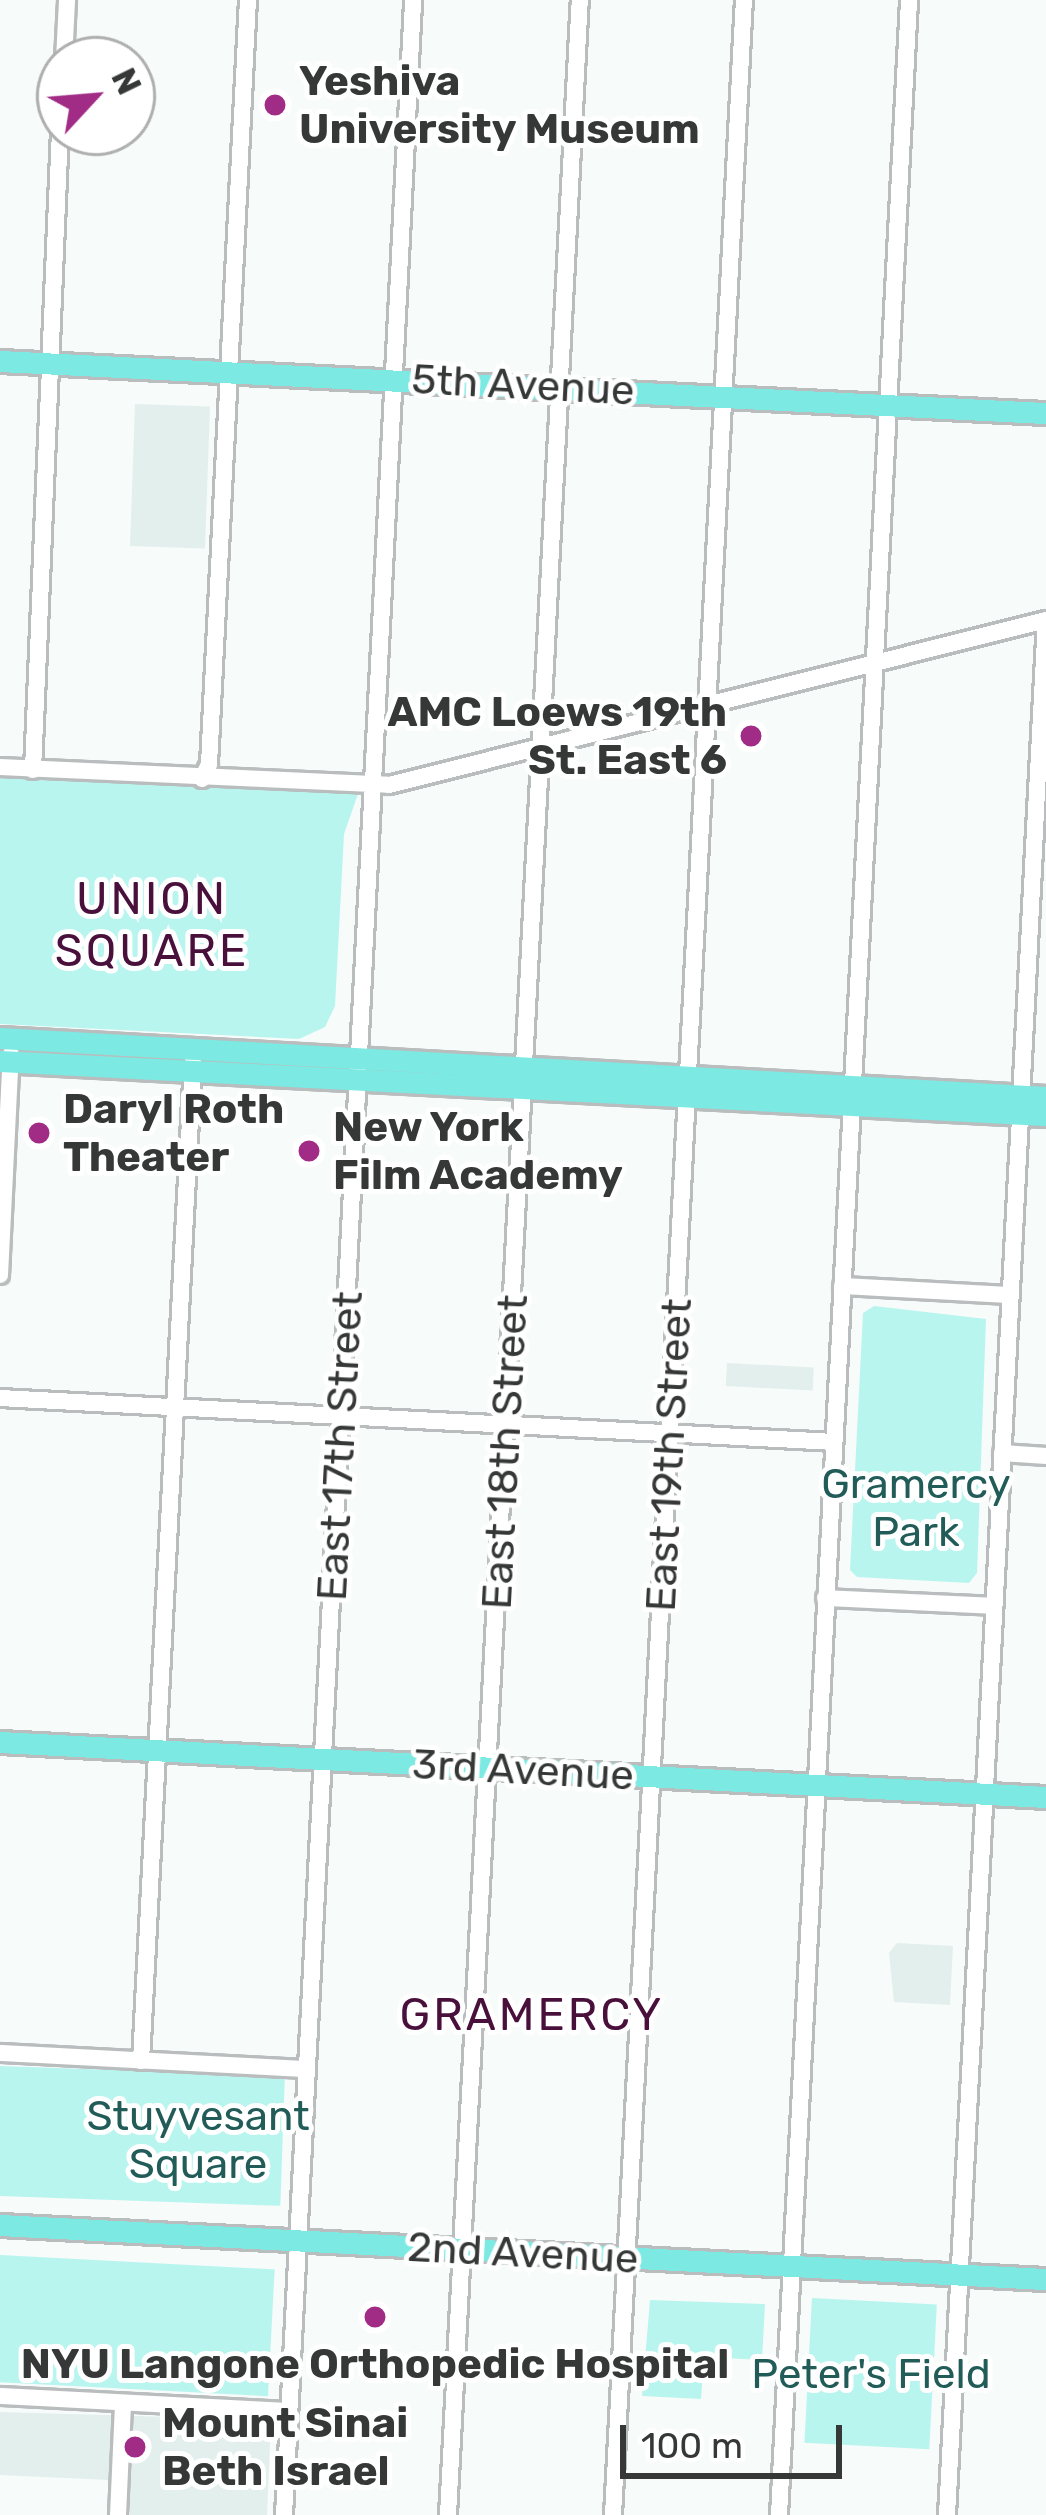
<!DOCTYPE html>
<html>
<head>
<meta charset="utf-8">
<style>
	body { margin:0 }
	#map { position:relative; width:1046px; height:2515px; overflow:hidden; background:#f7fbfa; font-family:Rubik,sans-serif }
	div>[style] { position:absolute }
	.built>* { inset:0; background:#e2efed; transform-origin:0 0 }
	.green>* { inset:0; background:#b8f5ef; transform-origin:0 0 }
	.roads { filter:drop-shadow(3px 0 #b9bdbd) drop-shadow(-3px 0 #b9bdbd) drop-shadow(0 3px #b9bdbd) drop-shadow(0 -3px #b9bdbd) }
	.minor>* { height:16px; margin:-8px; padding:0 8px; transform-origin:8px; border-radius:8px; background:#fff }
	.major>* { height:21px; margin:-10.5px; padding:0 10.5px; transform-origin:10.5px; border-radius:10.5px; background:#7ce9e3 }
	.dots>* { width:33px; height:33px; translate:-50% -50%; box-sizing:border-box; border:6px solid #fff; border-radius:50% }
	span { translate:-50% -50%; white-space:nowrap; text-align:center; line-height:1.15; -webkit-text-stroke:10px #fff; paint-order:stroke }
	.poi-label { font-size:42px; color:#363838; font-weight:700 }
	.left { translate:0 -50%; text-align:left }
	.right { translate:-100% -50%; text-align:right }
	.street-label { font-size:42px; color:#363838 }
	.park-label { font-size:42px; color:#225c58 }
	.neighbourhood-label { font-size:45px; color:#48103b; letter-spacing:3px }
	.north { position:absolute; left:36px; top:36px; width:120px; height:120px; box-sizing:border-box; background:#fff; border:3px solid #afafaf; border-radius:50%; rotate:64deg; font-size:33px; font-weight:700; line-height:48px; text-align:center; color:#363838 }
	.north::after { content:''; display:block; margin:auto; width:42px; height:54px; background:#a12c86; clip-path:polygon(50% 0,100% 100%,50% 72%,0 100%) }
	.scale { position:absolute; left:620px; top:2425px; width:222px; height:54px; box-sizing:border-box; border:6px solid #363838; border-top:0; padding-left:15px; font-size:36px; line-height:42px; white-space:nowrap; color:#363838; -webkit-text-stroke:9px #fff; paint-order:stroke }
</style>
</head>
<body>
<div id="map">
	<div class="built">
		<i style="left:135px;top:404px;width:75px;height:142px;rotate:2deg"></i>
		<i style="left:727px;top:1363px;width:87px;height:23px;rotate:3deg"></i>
		<i style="clip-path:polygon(897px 1943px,953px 1946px,950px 2005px,894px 2002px,889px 1953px)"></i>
		<i style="clip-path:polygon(0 2412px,271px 2420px,267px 2515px,130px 2515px,130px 2481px,0 2475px)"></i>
	</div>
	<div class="green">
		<i style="clip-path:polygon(0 775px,358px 794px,344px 834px,335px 1006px,325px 1027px,299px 1039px,0 1024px)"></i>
		<i style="clip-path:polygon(874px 1306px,986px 1319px,977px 1573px,969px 1583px,857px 1577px,850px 1570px,863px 1313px)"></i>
		<i style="left:0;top:2066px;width:285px;height:130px;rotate:2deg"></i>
		<i style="left:0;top:2255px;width:275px;height:127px;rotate:3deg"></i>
		<i style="left:812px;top:2298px;width:125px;height:145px;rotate:3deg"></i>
		<i style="clip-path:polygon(650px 2300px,765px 2304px,762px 2360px,704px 2357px,701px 2399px,642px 2396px)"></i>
	</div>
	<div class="roads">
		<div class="minor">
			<i style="left:64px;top:60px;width:60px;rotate:-87.1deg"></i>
			<i style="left:0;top:767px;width:389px;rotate:2.6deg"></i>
			<i style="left:389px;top:785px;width:677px;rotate:-14.1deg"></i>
			<i style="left:33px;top:770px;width:639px;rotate:-87.58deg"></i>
			<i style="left:202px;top:779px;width:17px;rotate:-65deg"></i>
			<i style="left:209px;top:764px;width:765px;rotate:-87.08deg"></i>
			<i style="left:0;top:1275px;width:221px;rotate:-87.2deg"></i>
			<i style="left:842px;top:1286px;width:168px;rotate:3.1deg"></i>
			<i style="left:0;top:1398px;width:835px;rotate:3.02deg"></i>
			<i style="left:1002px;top:1453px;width:44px;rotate:3.9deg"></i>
			<i style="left:825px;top:1598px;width:169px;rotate:2.7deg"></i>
			<i style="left:0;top:2053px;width:306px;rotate:3deg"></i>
			<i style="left:141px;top:2061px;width:1000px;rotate:-87.02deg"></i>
			<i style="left:0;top:2396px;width:289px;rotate:3deg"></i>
			<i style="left:118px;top:2515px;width:112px;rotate:-87.4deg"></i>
			<i style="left:284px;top:2515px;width:2518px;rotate:-87.06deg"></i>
			<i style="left:448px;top:2515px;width:2518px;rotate:-87deg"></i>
			<i style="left:613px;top:2515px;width:2518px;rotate:-87.02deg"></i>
			<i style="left:779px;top:2515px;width:2518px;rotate:-87.04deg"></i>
			<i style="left:947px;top:2515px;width:1897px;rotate:-87.01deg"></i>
		</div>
		<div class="major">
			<i style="left:0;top:361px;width:1047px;rotate:2.85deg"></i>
			<i style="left:0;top:1038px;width:1048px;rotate:3.23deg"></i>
			<i style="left:0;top:1061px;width:1047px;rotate:2.96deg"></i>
			<i style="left:0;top:1742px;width:1047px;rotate:3.01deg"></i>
			<i style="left:0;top:2225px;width:1047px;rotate:2.96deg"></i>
		</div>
	</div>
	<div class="dots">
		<i style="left:275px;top:105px;background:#a12c86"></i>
		<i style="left:751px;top:736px;background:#a12c86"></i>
		<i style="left:39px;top:1133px;background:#a12c86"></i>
		<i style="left:309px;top:1151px;background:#a12c86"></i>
		<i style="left:375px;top:2317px;background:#a12c86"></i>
		<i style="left:135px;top:2447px;background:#a12c86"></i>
	</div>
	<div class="poi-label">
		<span class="left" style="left:299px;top:105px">Yeshiva<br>University Museum</span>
		<span class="right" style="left:727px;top:736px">AMC Loews 19th<br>St. East 6</span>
		<span class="left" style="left:63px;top:1133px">Daryl Roth<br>Theater</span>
		<span class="left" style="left:333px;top:1151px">New York<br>Film Academy</span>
		<span style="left:375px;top:2364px">NYU Langone Orthopedic Hospital</span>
		<span class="left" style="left:162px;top:2447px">Mount Sinai<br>Beth Israel</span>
	</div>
	<div class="street-label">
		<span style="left:523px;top:385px;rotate:3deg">5th Avenue</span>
		<span style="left:340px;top:1446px;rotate:-87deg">East 17th Street</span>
		<span style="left:505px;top:1452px;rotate:-87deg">East 18th Street</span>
		<span style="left:669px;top:1455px;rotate:-87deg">East 19th Street</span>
		<span style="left:523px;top:1770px;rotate:3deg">3rd Avenue</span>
		<span style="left:523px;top:2253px;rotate:3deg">2nd Avenue</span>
	</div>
	<div class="park-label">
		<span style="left:916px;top:1508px">Gramercy<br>Park</span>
		<span style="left:198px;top:2140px">Stuyvesant<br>Square</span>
		<span style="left:871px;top:2374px">Peter's Field</span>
	</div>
	<div class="neighbourhood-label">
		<span style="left:152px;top:925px">UNION<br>SQUARE</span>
		<span style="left:532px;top:2015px">GRAMERCY</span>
	</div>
	<div class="north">N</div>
	<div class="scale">100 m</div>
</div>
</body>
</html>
